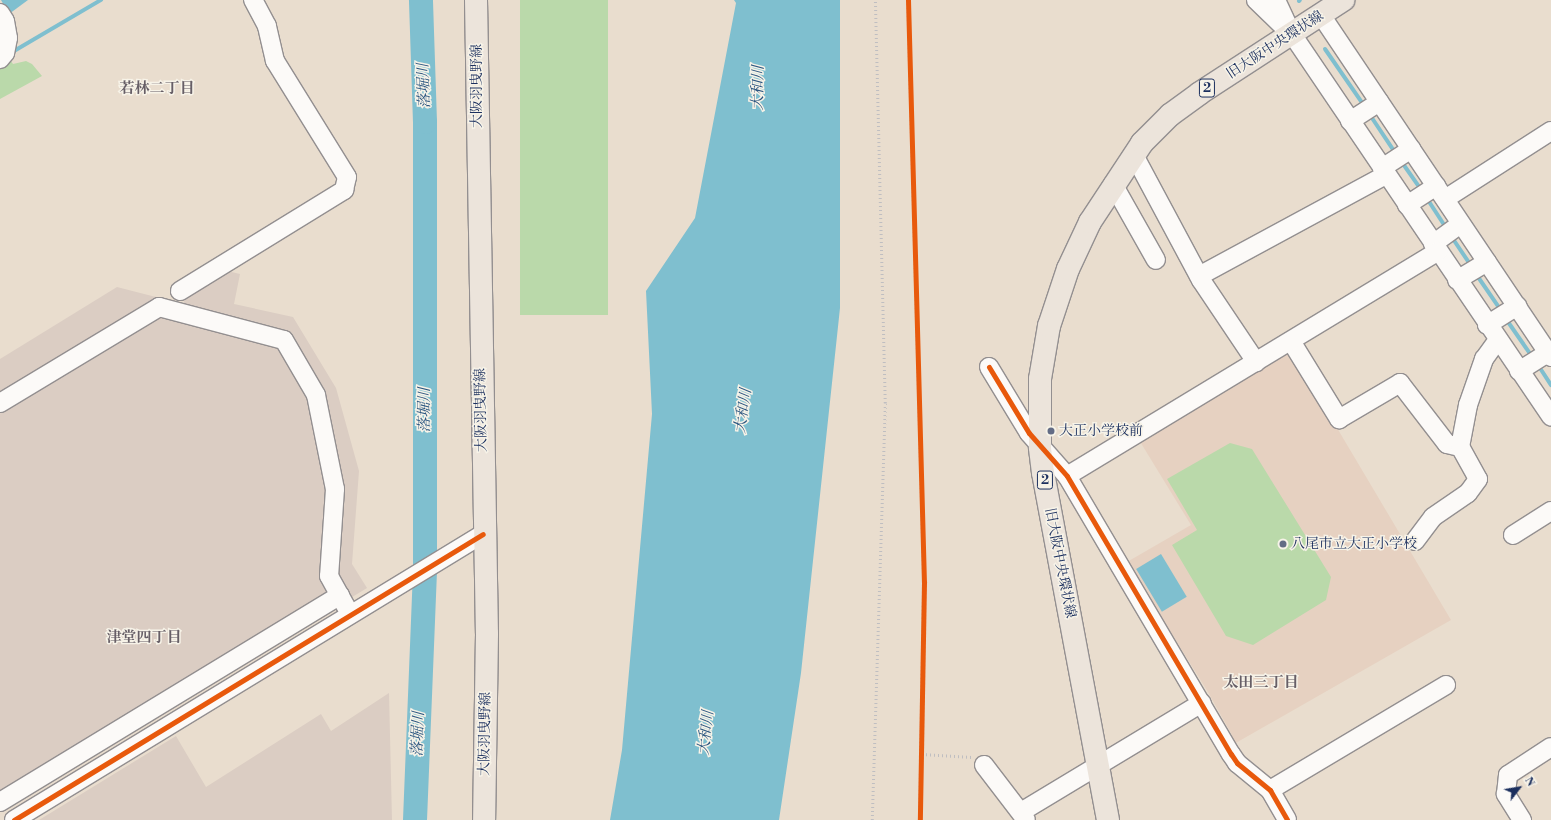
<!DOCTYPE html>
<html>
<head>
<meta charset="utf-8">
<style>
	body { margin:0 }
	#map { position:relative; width:1551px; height:820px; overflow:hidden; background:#e9ddce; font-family:"Libre Bodoni","Noto Serif JP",serif }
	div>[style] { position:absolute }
	.built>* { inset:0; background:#e6d1c1 }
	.industrial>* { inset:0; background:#dbcdc3 }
	.green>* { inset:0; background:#bad9aa; transform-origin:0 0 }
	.water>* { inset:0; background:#7fbfcf; transform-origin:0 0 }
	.stream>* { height:4px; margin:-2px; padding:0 2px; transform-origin:2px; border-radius:2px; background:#7fbfcf }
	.river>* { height:24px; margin:-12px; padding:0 12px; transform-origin:12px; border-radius:12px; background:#7fbfcf }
	.path>* { height:2.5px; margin-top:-1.25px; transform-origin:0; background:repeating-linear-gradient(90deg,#bfbec1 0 1px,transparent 0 4px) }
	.roads { filter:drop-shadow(1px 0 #938f90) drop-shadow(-1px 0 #938f90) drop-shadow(0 1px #938f90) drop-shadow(0 -1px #938f90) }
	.minor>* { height:18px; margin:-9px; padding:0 9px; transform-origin:9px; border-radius:9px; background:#fcfaf8 }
	.major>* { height:22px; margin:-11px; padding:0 11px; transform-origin:11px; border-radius:11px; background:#ece4db }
	.cycleway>* { height:5px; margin:-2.5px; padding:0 2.5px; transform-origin:2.5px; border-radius:2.5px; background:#e8590c }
	.dots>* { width:11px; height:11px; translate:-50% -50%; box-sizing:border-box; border:2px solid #f7f3e8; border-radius:50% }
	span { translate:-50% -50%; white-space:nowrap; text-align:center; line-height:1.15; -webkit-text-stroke:3px #f7f3e8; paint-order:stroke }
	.shield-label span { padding:1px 3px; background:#f7f3e8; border:1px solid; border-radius:3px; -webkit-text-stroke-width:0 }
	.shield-label { font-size:13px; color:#1b2f5e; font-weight:700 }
	.street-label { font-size:14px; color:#1b2f5e }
	.poi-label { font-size:14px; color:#1b2f5e }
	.left { translate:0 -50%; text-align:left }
	.water-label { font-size:15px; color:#2b5680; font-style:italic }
	.neighbourhood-label { font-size:15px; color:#665e66; font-weight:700 }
	.north { position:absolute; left:1499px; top:768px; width:40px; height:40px; -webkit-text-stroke:3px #f7f3e8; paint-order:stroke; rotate:59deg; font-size:11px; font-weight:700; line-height:16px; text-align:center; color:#1b2f5e }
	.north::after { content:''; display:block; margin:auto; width:14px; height:18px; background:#1b2f5e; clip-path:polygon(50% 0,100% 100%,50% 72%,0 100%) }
</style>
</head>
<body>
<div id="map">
	<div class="built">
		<i style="clip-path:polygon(1289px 347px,1451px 620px,1234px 744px,1232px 735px,1208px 692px,1127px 562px,1191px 525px,1136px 435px)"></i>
	</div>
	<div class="industrial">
		<i style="clip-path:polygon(223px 270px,240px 274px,234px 304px,293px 317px,336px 388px,359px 471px,352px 564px,367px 588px,0 811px,0 359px,117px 287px,183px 304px,187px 294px)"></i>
		<i style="clip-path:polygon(389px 693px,392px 820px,39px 820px,176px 736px,206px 787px,321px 714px,331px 731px)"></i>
	</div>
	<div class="green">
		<i style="left:520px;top:0;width:88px;height:315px"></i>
		<i style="clip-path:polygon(9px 58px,13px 64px,26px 61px,32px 64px,42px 76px,0 99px,0 63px)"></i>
		<i style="clip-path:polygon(1230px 443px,1252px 449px,1331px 577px,1326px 600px,1253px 645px,1226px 636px,1172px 545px,1197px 530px,1167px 479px)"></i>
	</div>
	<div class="water">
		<i style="clip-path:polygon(1px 0,28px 0,9px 14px)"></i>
		<i style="clip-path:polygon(734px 0,840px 0,840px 308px,801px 673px,779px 820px,610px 820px,622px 750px,652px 414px,646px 291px,695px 218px,736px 3px)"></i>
		<i style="left:1161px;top:554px;width:50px;height:29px;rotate:59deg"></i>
	</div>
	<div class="stream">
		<i style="left:1299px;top:1px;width:1px;rotate:-45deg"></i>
		<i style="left:1325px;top:49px;width:70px;rotate:55.4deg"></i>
		<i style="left:14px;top:51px;width:101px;rotate:-30.4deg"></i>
		<i style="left:1370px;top:115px;width:47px;rotate:56.3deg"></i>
		<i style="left:1401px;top:161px;width:35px;rotate:55deg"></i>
		<i style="left:1426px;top:197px;width:37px;rotate:57deg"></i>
		<i style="left:1451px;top:236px;width:37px;rotate:56deg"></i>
		<i style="left:1476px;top:274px;width:46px;rotate:55.6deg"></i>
		<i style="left:1506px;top:319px;width:47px;rotate:55.3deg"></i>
		<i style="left:1538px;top:365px;width:24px;rotate:57deg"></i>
	</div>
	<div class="river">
		<i style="left:415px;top:820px;width:253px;rotate:-87.7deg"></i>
		<i style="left:425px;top:567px;width:445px;rotate:-90deg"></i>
		<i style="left:425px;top:122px;width:122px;rotate:-91.9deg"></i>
	</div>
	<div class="path">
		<i style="left:908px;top:0;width:582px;rotate:88.43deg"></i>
		<i style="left:924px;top:582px;width:238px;rotate:91deg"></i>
		<i style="left:922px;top:754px;width:50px;rotate:3.4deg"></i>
		<i style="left:872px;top:820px;width:417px;rotate:-88.2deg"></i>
		<i style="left:885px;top:403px;width:403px;rotate:-91.4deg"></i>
	</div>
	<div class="roads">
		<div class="minor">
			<i style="left:1256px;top:0;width:42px;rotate:44deg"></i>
			<i style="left:1276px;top:0;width:38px;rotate:65deg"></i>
			<i style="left:1292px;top:34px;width:462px;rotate:55.9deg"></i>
			<i style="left:0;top:13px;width:9px;rotate:58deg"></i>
			<i style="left:5px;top:21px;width:17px;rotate:80deg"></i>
			<i style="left:8px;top:38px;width:15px;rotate:101deg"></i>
			<i style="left:5px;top:53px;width:8px;rotate:130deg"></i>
			<i style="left:1321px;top:15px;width:412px;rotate:56.1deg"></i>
			<i style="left:1350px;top:121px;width:35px;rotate:-33deg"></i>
			<i style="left:1134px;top:155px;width:142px;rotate:61.8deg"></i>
			<i style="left:1201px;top:280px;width:99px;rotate:56.1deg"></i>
			<i style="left:1382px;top:168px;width:35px;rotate:-33deg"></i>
			<i style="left:1113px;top:184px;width:87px;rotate:60.5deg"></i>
			<i style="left:1445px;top:199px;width:126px;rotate:-32.7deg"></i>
			<i style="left:1407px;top:205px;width:35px;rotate:-33deg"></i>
			<i style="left:1433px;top:244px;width:34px;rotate:-36deg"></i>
			<i style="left:1199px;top:276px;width:213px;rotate:-28.4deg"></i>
			<i style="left:1457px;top:280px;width:35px;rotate:-31deg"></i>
			<i style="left:180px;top:291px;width:193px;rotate:-31.6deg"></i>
			<i style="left:344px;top:190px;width:13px;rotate:-77deg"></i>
			<i style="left:347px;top:177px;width:137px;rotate:-121.8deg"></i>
			<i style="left:275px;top:61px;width:36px;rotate:-103deg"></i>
			<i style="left:267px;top:26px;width:30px;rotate:-118deg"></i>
			<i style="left:1487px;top:325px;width:36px;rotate:-32deg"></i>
			<i style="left:1291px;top:341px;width:92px;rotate:58.4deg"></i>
			<i style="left:1339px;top:419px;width:71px;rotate:-30.5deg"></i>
			<i style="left:1400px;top:383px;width:77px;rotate:52.4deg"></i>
			<i style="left:1447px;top:444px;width:13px;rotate:13deg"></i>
			<i style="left:989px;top:367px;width:77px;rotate:58.8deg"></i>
			<i style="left:1029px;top:433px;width:57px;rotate:48.5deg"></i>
			<i style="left:1067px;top:476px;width:323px;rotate:59.5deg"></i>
			<i style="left:1231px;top:754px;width:11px;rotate:56deg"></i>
			<i style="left:1237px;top:763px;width:43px;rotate:39.3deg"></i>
			<i style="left:1270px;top:790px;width:34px;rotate:60deg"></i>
			<i style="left:1519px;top:371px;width:34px;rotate:-32deg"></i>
			<i style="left:0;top:403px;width:186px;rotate:-31.1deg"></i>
			<i style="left:159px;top:307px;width:129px;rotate:14.8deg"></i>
			<i style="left:284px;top:340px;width:64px;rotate:59.8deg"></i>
			<i style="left:316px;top:395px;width:96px;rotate:78.6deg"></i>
			<i style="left:335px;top:489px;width:87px;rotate:93.9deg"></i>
			<i style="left:329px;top:576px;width:43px;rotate:61.1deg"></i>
			<i style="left:1067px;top:476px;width:434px;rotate:-31.2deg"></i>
			<i style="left:1513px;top:535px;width:45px;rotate:-32.3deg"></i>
			<i style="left:1415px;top:541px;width:30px;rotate:-53deg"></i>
			<i style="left:1433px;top:517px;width:42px;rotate:-34.4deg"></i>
			<i style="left:1468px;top:493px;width:17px;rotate:-54deg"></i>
			<i style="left:1478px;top:479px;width:37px;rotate:-119deg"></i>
			<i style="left:1460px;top:447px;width:43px;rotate:-79.2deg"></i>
			<i style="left:1468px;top:405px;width:49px;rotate:-70.8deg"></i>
			<i style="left:1484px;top:359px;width:24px;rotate:-54deg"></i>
			<i style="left:984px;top:765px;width:69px;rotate:52.6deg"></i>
			<i style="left:1270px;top:790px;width:205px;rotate:-30.8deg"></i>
			<i style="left:0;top:802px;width:398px;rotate:-31.3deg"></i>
			<i style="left:1021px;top:812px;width:211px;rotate:-31.1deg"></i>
			<i style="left:14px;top:820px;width:549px;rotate:-31.38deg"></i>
			<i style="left:1522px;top:820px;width:31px;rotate:-122deg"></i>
			<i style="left:1506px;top:794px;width:19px;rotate:-84deg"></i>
			<i style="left:1508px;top:775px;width:51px;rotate:-33.1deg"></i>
		</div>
		<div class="major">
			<i style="left:476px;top:0;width:634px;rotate:89.01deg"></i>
			<i style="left:487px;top:634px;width:186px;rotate:90.9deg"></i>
			<i style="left:1108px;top:820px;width:353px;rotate:-100.6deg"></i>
			<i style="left:1043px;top:473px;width:26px;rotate:-97deg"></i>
			<i style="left:1040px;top:447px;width:68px;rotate:-90deg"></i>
			<i style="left:1040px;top:379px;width:54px;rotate:-80.4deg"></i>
			<i style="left:1049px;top:326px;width:60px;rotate:-71.6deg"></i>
			<i style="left:1068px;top:269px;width:52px;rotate:-64.9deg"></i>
			<i style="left:1090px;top:222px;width:95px;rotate:-56.6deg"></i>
			<i style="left:1142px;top:143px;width:40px;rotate:-45deg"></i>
			<i style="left:1170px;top:115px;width:37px;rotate:-36deg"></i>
			<i style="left:1200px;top:93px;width:171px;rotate:-33deg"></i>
		</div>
	</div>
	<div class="cycleway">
		<i style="left:908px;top:0;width:582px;rotate:88.43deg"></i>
		<i style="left:924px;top:582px;width:238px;rotate:91deg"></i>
		<i style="left:989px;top:367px;width:77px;rotate:58.8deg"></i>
		<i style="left:1029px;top:433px;width:57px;rotate:48.5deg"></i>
		<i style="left:1067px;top:476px;width:323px;rotate:59.5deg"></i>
		<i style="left:1231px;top:754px;width:11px;rotate:56deg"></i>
		<i style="left:1237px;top:763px;width:43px;rotate:39.3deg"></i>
		<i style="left:1270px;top:790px;width:34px;rotate:60deg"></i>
		<i style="left:14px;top:820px;width:549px;rotate:-31.38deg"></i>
	</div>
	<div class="dots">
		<i style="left:1051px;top:431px;background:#636c85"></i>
		<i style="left:1283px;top:544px;background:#636c85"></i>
	</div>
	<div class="shield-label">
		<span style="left:1207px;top:88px">2</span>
		<span style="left:1045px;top:480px">2</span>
	</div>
	<div class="street-label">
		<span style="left:1275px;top:45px;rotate:-33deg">旧大阪中央環状線</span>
		<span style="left:477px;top:86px;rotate:-90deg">大阪羽曳野線</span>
		<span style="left:481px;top:410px;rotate:-91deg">大阪羽曳野線</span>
		<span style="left:1060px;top:563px;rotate:79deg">旧大阪中央環状線</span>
		<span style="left:485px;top:734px;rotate:-89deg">大阪羽曳野線</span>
	</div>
	<div class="poi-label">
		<span class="left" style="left:1059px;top:431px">大正小学校前</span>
		<span class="left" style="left:1291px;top:544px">八尾市立大正小学校</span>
	</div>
	<div class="water-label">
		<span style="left:424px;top:86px;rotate:-92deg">落堀川</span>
		<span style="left:758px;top:88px;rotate:-89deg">大和川</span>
		<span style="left:425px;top:410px;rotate:-90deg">落堀川</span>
		<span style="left:743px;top:411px;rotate:-82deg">大和川</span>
		<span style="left:706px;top:733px;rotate:-84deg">大和川</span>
		<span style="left:418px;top:734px;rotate:-88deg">落堀川</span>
	</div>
	<div class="neighbourhood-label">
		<span style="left:157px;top:89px">若林二丁目</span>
		<span style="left:144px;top:638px">津堂四丁目</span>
		<span style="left:1261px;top:683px">太田三丁目</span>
	</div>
	<div class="north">N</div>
</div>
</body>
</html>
